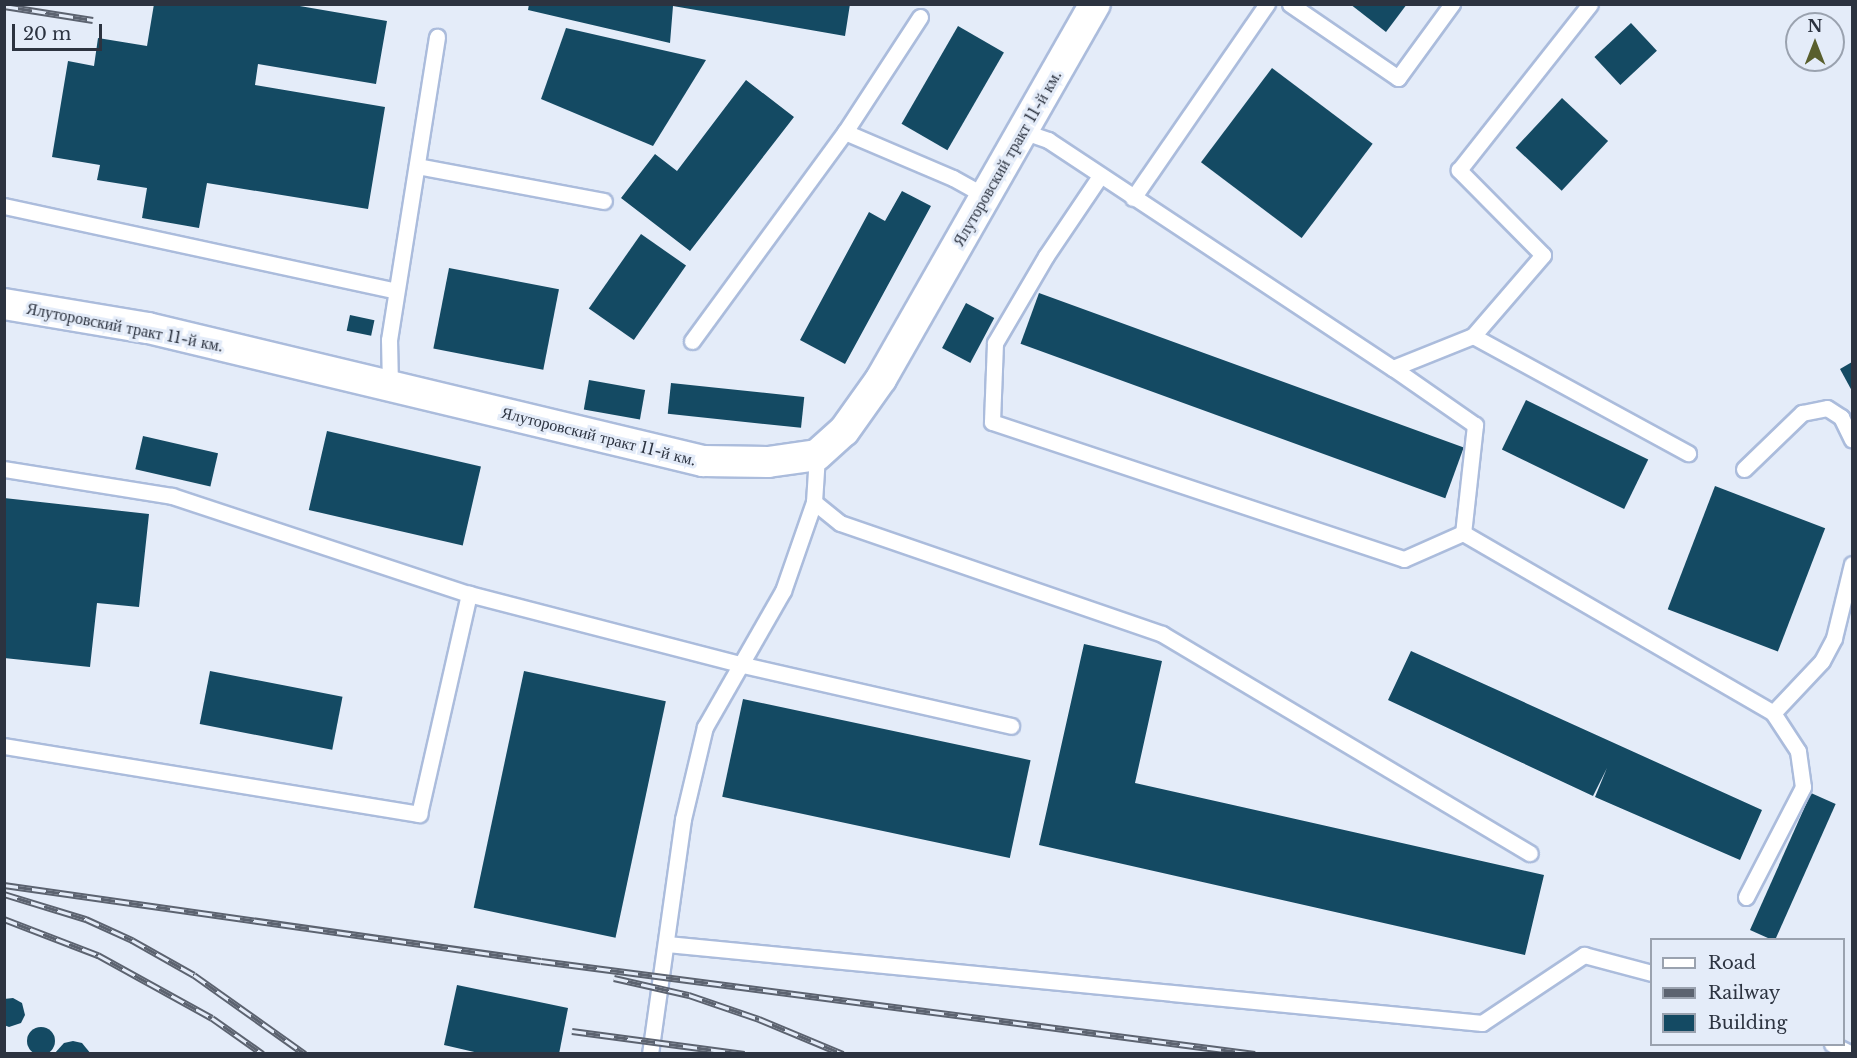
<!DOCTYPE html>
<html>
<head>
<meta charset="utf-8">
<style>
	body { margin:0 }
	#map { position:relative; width:1857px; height:1058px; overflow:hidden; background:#e4ecf9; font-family:"Libre Baskerville",serif }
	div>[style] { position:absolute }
	.building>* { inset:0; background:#144a63; transform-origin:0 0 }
	.round { border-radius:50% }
	.roads { filter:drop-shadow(2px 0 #abbcdc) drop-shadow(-2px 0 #abbcdc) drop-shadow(0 2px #abbcdc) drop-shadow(0 -2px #abbcdc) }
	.service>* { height:15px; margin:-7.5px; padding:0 7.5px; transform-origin:7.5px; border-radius:7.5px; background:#fff }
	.minor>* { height:30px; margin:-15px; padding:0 15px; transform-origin:15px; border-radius:15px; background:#fff }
	.rail>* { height:7px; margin-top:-3.5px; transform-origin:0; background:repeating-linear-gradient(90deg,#e4ecf9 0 14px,#5c6370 0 28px); box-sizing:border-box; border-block:2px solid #5c6370 }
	span { translate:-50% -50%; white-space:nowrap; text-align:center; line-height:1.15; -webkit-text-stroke:6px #e4ecf9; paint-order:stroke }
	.street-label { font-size:16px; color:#2c3340 }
	.frame { position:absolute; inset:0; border:6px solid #2c3340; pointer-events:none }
	.legend { position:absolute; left:1650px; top:938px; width:195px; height:108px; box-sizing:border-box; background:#e4ecf9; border:2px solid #9aa2af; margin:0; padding:8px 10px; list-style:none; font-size:18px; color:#2c3340 }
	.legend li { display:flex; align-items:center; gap:12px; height:30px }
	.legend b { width:30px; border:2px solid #9aa2af }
	.north { position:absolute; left:1785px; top:12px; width:60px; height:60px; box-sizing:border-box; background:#e4ecf9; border:2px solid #9aa2af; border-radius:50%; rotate:0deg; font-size:16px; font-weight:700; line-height:24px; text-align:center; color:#2c3340 }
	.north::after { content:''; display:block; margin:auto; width:21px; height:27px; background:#595f2d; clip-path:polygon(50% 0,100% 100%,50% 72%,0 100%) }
	.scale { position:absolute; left:12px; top:24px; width:90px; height:27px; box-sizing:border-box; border:3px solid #2c3340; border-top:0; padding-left:8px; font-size:18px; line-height:21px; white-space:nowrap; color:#2c3340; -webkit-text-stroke:4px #e4ecf9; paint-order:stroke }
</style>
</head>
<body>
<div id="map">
	<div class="building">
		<i style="clip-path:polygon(154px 4px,288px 4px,387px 21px,376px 84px,258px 64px,255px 85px,385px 107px,368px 209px,207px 183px,199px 228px,142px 218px,147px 188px,97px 180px,100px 165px,52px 157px,68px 61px,94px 66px,98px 38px,147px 46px)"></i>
		<i style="clip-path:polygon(529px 4px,850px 4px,845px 36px,673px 6px,670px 43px,528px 10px)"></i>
		<i style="clip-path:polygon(1350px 4px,1407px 4px,1386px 32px)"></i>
		<i style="left:1631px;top:23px;width:38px;height:50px;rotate:47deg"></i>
		<i style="left:958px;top:26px;width:53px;height:113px;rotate:30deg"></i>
		<i style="clip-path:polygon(566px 28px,706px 60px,653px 146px,541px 99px)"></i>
		<i style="left:1272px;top:68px;width:126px;height:118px;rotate:37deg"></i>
		<i style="clip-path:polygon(746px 80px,794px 117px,690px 251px,621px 198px,655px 154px,677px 171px)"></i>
		<i style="left:1562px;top:98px;width:63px;height:68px;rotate:43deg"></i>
		<i style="clip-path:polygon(902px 191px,931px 206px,845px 364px,800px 340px,869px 212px,885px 221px)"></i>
		<i style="left:641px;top:234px;width:55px;height:91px;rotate:35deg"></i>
		<i style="left:449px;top:268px;width:112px;height:82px;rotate:11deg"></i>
		<i style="left:1039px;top:293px;width:452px;height:54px;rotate:20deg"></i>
		<i style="left:966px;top:303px;width:32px;height:51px;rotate:28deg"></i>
		<i style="left:350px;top:315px;width:25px;height:16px;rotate:12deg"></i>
		<i style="clip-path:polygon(1852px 362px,1852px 391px,1840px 369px)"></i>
		<i style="left:589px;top:380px;width:57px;height:30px;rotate:10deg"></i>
		<i style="left:671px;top:383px;width:134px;height:31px;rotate:6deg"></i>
		<i style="left:1526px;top:400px;width:136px;height:55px;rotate:26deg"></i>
		<i style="left:327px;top:431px;width:158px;height:81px;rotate:13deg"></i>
		<i style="left:143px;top:436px;width:77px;height:34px;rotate:13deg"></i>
		<i style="left:1715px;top:486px;width:118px;height:132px;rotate:21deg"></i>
		<i style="clip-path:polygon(4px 498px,149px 514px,139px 607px,97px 603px,90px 667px,4px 658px)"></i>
		<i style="clip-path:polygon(1084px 644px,1162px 661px,1135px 783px,1544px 875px,1525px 955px,1039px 845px)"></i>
		<i style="clip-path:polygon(1411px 651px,1762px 810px,1740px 860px,1595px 797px,1607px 768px,1593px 796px,1388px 700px)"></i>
		<i style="left:210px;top:671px;width:135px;height:54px;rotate:11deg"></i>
		<i style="left:524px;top:671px;width:145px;height:242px;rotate:12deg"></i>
		<i style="left:743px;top:699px;width:294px;height:100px;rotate:12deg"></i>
		<i style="left:1811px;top:793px;width:27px;height:150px;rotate:24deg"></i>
		<i style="clip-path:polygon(457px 985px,568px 1008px,559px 1054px,483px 1054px,444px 1045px)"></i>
		<i style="clip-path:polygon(13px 998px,22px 1003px,25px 1015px,21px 1023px,9px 1027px,4px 1025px,4px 999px)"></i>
		<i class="round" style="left:27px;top:1027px;width:28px;height:28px"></i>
		<i style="clip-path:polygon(73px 1041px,82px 1043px,91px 1054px,54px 1054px,64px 1043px)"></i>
	</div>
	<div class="roads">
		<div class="service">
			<i style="left:1290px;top:4px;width:131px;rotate:34.4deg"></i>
			<i style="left:1398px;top:78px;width:92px;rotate:-53.9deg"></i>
			<i style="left:920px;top:17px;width:137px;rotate:123.1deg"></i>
			<i style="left:845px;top:132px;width:117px;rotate:23.1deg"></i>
			<i style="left:953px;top:178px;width:37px;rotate:29deg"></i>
			<i style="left:1022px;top:131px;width:28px;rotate:19deg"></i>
			<i style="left:1048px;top:140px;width:414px;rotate:33.5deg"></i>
			<i style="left:1393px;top:368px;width:86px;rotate:-21.8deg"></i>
			<i style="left:1473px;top:336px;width:107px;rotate:-49.2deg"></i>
			<i style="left:1543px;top:255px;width:120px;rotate:-134.7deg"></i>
			<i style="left:1459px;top:170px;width:211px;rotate:-51.7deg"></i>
			<i style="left:417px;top:166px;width:190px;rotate:10.6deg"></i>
			<i style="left:1100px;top:176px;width:97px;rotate:124deg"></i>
			<i style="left:1046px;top:256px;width:101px;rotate:120.4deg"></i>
			<i style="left:995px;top:343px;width:79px;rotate:92.2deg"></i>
			<i style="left:992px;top:422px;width:434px;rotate:18.4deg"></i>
			<i style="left:1404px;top:559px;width:64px;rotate:-23.8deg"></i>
			<i style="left:1133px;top:198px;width:236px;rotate:-55.4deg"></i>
			<i style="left:4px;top:206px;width:401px;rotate:12.2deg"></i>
			<i style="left:1473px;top:336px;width:245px;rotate:28.6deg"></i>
			<i style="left:692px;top:341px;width:259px;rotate:-53.8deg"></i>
			<i style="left:1393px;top:368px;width:100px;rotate:34.8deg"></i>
			<i style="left:1475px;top:425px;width:109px;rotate:96.3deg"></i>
			<i style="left:1463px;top:533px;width:358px;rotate:30.1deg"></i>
			<i style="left:390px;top:386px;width:46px;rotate:-91.2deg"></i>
			<i style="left:389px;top:340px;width:307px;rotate:-81deg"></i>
			<i style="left:4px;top:469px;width:170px;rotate:9.1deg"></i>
			<i style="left:172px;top:496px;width:313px;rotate:18.3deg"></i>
			<i style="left:469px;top:594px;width:279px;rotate:14.5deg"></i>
			<i style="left:739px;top:664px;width:279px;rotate:12.8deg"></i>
			<i style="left:1744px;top:469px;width:81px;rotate:-44deg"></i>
			<i style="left:1802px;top:413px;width:25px;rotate:-11deg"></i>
			<i style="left:1827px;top:408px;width:17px;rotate:33deg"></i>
			<i style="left:1841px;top:417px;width:25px;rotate:64deg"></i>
			<i style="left:814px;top:502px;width:33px;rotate:39deg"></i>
			<i style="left:840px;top:523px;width:341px;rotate:19deg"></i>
			<i style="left:1162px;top:634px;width:428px;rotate:30.8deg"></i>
			<i style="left:4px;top:746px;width:421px;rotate:9.3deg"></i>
			<i style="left:419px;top:814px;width:226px;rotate:-77.2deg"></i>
			<i style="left:1746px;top:897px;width:124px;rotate:-62.6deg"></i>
			<i style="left:1803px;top:787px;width:36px;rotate:-98deg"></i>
			<i style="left:1798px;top:751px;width:45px;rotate:-123.3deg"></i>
			<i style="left:1773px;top:713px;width:71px;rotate:-46.7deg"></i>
			<i style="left:1822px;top:661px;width:26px;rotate:-62deg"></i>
			<i style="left:1834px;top:638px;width:76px;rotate:-76.3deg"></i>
			<i style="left:667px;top:944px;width:819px;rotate:5.54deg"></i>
			<i style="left:1482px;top:1023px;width:123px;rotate:-33.7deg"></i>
			<i style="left:1584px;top:955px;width:70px;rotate:14.8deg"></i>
			<i style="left:1832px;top:1044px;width:22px;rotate:27deg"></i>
			<i style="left:650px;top:1054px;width:237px;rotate:-82deg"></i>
			<i style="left:683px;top:819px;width:95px;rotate:-76.6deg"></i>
			<i style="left:705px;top:727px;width:157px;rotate:-60.2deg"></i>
			<i style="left:783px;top:591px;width:94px;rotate:-70.8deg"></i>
			<i style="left:814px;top:502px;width:47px;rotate:-86.3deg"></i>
		</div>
		<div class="minor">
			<i style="left:4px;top:304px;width:146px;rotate:9.5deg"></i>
			<i style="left:148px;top:328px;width:571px;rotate:13.48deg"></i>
			<i style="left:703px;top:461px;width:65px;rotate:0.9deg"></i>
			<i style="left:768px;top:462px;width:49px;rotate:-8.1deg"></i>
			<i style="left:817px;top:455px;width:36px;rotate:-42deg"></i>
			<i style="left:844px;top:431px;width:64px;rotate:-54.6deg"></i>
			<i style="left:881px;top:379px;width:432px;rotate:-60.3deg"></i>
		</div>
	</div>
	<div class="rail">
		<i style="left:4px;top:6px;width:90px;rotate:8.9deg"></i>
		<i style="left:4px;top:885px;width:542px;rotate:8.06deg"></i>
		<i style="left:541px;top:961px;width:720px;rotate:7.42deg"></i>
		<i style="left:4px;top:894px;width:86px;rotate:17deg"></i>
		<i style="left:86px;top:919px;width:51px;rotate:24.5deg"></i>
		<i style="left:132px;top:940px;width:71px;rotate:29.4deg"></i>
		<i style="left:194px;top:975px;width:136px;rotate:35.4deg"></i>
		<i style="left:4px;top:919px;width:101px;rotate:21deg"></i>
		<i style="left:98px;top:955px;width:130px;rotate:28.9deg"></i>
		<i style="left:212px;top:1018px;width:62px;rotate:35.2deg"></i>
		<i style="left:614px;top:978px;width:77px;rotate:12.8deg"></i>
		<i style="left:689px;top:995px;width:74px;rotate:18.9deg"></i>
		<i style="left:759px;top:1019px;width:91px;rotate:22.6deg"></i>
		<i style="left:572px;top:1031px;width:174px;rotate:7.6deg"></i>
	</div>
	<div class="street-label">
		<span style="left:1007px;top:158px;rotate:-60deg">Ялуторовский тракт 11-й км.</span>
		<span style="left:125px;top:327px;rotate:11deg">Ялуторовский тракт 11-й км.</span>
		<span style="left:599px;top:436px;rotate:14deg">Ялуторовский тракт 11-й км.</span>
	</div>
	<div class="frame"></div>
	<ul class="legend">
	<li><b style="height:8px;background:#fff"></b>Road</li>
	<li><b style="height:8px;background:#5c6370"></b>Railway</li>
	<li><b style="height:16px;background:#144a63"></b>Building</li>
	</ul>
	<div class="north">N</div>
	<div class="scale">20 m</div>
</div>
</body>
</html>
